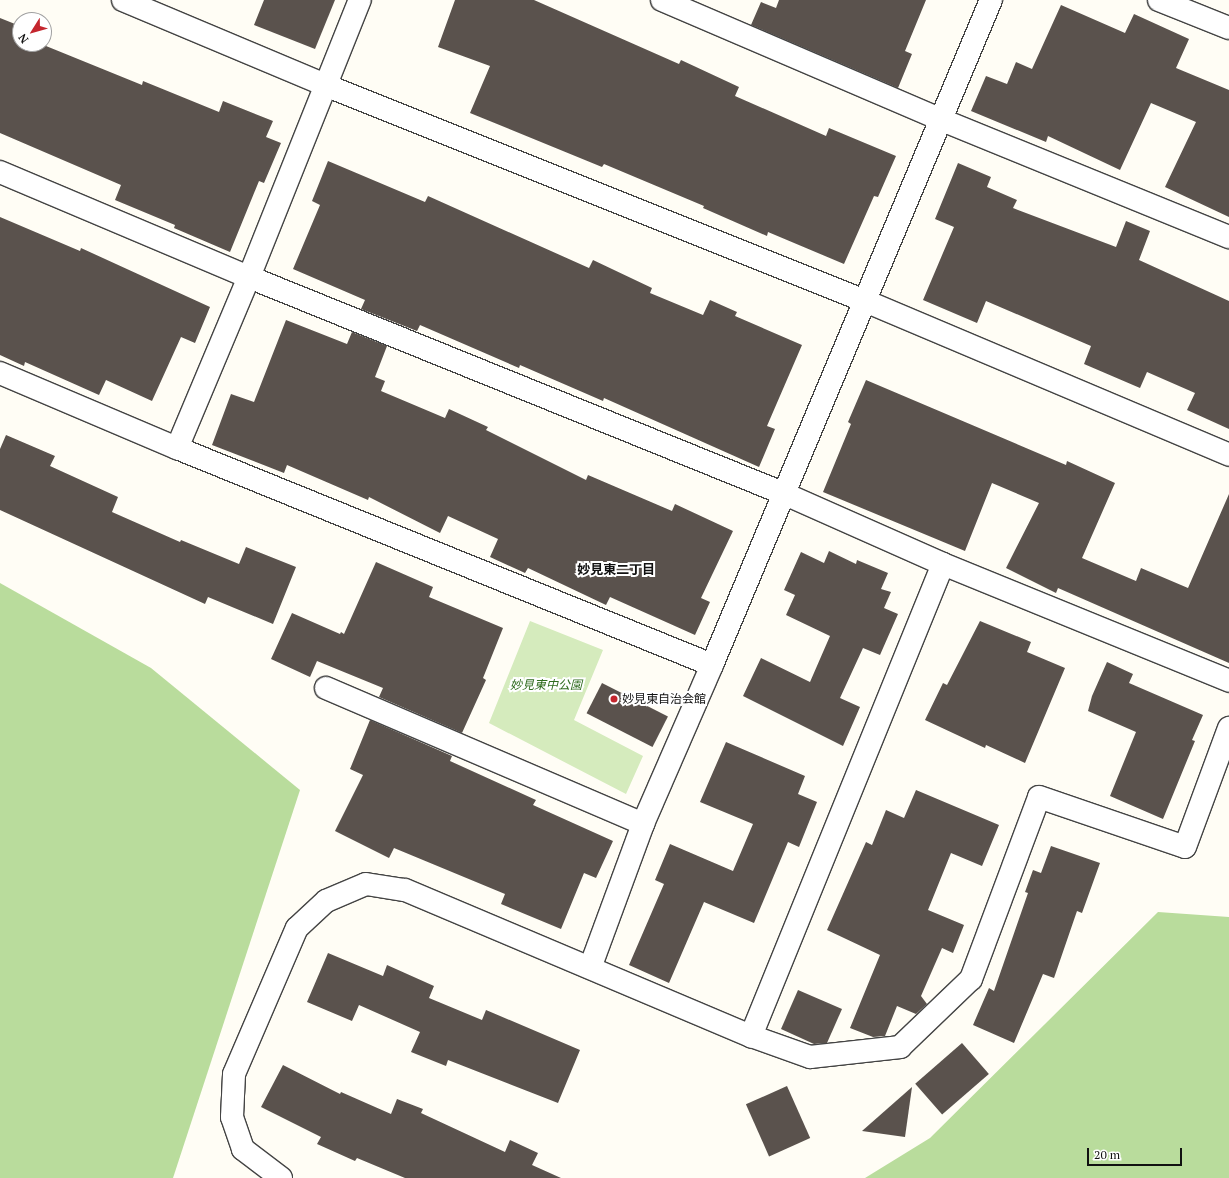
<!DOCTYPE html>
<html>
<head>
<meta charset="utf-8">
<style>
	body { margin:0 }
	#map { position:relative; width:1229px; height:1178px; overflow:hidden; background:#fffdf5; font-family:"PT Serif","Noto Sans JP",serif }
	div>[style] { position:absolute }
	.green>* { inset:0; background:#d5ebbd }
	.forest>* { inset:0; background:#b9dc9c }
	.building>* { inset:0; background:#5a524d; transform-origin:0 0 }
	.roads { filter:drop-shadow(1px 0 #444) drop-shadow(-1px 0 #444) drop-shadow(0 1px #444) drop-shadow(0 -1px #444) }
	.minor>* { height:22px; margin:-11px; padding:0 11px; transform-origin:11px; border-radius:11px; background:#fff }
	.dots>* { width:11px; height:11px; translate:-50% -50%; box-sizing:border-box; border:2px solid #fff; border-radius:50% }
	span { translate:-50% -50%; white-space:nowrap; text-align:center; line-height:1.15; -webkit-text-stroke:4px #fff; paint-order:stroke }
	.park-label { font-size:12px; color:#2f6b1f; font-style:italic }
	.poi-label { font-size:12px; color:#111 }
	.left { translate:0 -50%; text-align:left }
	.neighbourhood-label { font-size:13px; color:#111; font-weight:700 }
	.north { position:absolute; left:12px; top:12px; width:40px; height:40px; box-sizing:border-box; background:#fff; border:1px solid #a0a0a0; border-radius:50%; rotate:233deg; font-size:11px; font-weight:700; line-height:16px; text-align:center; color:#111 }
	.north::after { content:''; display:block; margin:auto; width:14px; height:18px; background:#c4262e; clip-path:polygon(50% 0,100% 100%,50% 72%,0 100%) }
	.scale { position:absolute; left:1087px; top:1148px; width:95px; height:18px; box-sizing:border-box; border:2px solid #111; border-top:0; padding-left:5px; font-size:12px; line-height:14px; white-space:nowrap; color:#111; -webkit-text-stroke:3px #fff; paint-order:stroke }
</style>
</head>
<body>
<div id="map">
	<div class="green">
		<i style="clip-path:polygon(530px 621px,603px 650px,574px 720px,643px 756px,626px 794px,489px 723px)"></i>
	</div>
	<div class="forest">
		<i style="clip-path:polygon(0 583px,151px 668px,300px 790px,173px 1178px,0 1178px)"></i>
		<i style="clip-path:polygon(1158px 912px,1229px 917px,1229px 1178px,865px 1178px,930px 1138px)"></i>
	</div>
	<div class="building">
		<i style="clip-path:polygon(264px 0,335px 0,315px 49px,254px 25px)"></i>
		<i style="clip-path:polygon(455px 0,534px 0,679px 64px,681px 60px,739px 87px,735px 96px,826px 136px,829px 128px,896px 156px,878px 197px,874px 196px,844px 264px,768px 232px,767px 236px,703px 208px,704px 206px,604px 164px,602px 167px,470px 113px,490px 66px,438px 47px)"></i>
		<i style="clip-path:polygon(779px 0,926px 0,905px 51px,912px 54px,898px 88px,751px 25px,761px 2px,776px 8px)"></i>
		<i style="clip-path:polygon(1061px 5px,1125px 33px,1134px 14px,1189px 39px,1176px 68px,1229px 90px,1229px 217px,1165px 187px,1196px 122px,1151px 103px,1120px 170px,1048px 136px,1046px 142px,971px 111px,986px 76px,1007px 84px,1016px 62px,1032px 69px)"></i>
		<i style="clip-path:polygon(0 18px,20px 26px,20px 44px,44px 44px,44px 37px,49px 39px,46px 46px,142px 85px,143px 81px,219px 112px,223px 101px,273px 121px,266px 137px,281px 143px,264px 183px,259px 181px,230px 252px,174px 228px,175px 225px,115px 200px,121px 185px,0 133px)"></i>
		<i style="clip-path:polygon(328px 161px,425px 202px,428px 196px,589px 268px,593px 260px,652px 288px,650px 293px,703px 315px,710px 300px,737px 312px,735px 316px,802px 345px,767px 426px,775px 429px,759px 467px,604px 398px,603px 401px,520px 365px,519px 368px,420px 325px,417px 331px,361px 309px,365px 300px,293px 269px,320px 205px,312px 201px)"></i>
		<i style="clip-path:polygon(958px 163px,991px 177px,987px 187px,1017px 200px,1013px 208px,1116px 247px,1126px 221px,1150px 231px,1139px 260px,1229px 301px,1229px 429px,1187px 410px,1195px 393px,1147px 372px,1140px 388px,1084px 364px,1091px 346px,986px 301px,977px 323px,923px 300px,954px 227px,935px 219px)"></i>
		<i style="clip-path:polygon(0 217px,80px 251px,81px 248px,210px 307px,195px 343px,181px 337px,152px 401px,106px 380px,99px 395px,25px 362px,24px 366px,0 355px)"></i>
		<i style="clip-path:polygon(286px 320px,347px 344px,352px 332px,387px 346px,375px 377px,385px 381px,381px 391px,445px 418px,449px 409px,488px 427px,486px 430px,586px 480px,588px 475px,672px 511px,675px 504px,733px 531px,701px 598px,710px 602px,695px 635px,610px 597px,606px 605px,528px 568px,525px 573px,490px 557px,498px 539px,448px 516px,440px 533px,369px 497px,368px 500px,287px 465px,284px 473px,212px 445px,231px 394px,254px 402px)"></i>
		<i style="clip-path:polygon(866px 380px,1066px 465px,1067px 461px,1115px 483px,1082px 558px,1136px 581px,1141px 568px,1188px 588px,1229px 494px,1229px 663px,1058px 588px,1056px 593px,1006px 568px,1039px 503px,992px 483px,965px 551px,823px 492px,851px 424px,848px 422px)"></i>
		<i style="clip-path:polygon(6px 435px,55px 456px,50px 466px,118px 497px,112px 512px,180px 542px,181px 540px,239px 564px,246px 547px,296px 567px,273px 624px,208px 597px,205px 604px,0 510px,0 449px)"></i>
		<i style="clip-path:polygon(829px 551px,856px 564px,857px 560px,888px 573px,881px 589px,891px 592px,884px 608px,898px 614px,880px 655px,863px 648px,840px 698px,860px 707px,843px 746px,743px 696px,761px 658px,810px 682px,830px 636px,786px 615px,795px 595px,784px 590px,801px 552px,824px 563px)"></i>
		<i style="clip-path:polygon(376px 562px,433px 587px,429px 597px,503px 628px,483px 678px,486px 680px,462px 733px,379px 697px,383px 688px,317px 661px,310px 677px,271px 659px,292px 613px,340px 634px,341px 632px,344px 634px)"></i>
		<i style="clip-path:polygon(980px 621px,1031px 642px,1027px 652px,1065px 668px,1025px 763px,986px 745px,985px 748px,925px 720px,943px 683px,947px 685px)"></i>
		<i style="clip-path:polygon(1107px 662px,1133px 674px,1129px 683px,1203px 715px,1192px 740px,1195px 741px,1163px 819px,1110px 796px,1136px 732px,1088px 711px,1092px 696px)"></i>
		<i style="left:602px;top:683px;width:74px;height:34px;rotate:27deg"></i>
		<i style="clip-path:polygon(370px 720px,452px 756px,450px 761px,536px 800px,533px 805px,613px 841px,596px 878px,584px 873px,561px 929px,501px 904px,505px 894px,394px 848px,389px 858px,335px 831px,363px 775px,350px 769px)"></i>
		<i style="clip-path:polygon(726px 742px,805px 776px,798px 794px,817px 802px,799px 847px,788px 842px,754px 923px,704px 902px,669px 983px,629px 965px,664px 884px,655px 880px,670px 844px,733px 871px,753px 824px,700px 802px)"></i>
		<i style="clip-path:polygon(916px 790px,999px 825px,982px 866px,951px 853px,928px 910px,964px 925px,953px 953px,942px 948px,921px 996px,927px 1004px,916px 1014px,897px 1006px,885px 1036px,873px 1037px,850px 1028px,880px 955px,827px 930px,866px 842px,872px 845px,886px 810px,904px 818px)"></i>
		<i style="clip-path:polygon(1051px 846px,1100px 863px,1082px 913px,1077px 911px,1054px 978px,1043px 974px,1014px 1043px,973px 1025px,989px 988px,994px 991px,1028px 893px,1025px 892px,1033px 870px,1041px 873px)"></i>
		<i style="clip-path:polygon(328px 953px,383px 976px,387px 965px,434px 986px,429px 998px,482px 1020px,486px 1010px,580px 1050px,558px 1103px,448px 1060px,446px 1066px,411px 1052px,420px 1032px,359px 1005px,352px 1021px,307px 1002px)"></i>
		<i style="clip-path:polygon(798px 990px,842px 1009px,827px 1043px,814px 1044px,781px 1029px)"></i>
		<i style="left:962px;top:1043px;width:41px;height:62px;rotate:49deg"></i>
		<i style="clip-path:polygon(283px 1065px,340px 1094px,341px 1092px,391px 1114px,397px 1099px,423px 1109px,421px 1113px,505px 1152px,510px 1140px,538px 1153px,532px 1165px,561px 1178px,405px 1178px,357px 1158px,355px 1161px,317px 1144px,321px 1137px,261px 1107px)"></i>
		<i style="left:787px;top:1086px;width:57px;height:45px;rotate:66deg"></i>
		<i style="clip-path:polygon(912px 1087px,905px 1137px,862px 1131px)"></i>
	</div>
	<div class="roads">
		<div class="minor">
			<i style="left:123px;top:0;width:219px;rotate:22.8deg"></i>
			<i style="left:325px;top:85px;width:582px;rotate:21.8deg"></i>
			<i style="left:865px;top:301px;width:395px;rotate:22.9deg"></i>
			<i style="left:662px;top:0;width:305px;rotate:23.2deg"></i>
			<i style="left:942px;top:120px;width:310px;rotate:22.2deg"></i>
			<i style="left:1159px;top:0;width:75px;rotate:21.8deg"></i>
			<i style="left:0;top:172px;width:270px;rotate:22.9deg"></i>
			<i style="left:249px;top:277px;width:578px;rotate:22.04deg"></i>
			<i style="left:785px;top:494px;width:173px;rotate:23.9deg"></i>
			<i style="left:943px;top:564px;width:510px;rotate:112.14deg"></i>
			<i style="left:0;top:373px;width:192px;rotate:23deg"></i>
			<i style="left:177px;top:448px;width:577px;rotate:22.08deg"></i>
			<i style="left:712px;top:665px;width:173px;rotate:113.5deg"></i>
			<i style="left:643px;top:824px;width:153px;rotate:110.2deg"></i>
			<i style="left:177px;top:448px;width:186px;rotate:-67.2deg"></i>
			<i style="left:249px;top:277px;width:298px;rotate:-68.2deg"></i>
			<i style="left:943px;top:564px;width:309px;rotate:22.2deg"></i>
			<i style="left:712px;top:665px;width:721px;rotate:-67.24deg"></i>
			<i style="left:326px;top:688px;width:345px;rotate:23.2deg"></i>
			<i style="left:281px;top:1178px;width:48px;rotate:-142.7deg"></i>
			<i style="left:243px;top:1149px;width:34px;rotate:-109deg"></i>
			<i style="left:232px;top:1117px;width:43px;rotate:-87.3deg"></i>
			<i style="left:234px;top:1074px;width:159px;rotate:-66.7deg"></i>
			<i style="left:297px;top:928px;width:40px;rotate:-43deg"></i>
			<i style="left:326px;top:901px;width:43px;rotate:-23deg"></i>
			<i style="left:366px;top:884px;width:39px;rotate:9deg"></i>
			<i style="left:405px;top:890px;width:376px;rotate:22.9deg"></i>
			<i style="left:751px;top:1036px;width:63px;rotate:19.6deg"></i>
			<i style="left:810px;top:1057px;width:91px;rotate:-6.3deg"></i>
			<i style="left:900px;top:1047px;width:98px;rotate:-43.8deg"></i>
			<i style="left:971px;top:979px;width:194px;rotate:-69.5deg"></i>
			<i style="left:1039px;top:797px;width:154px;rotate:18.9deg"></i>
			<i style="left:1185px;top:847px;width:127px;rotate:-69.7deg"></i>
		</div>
	</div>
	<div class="dots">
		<i style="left:614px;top:699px;background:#c4262e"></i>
	</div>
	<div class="park-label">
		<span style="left:546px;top:685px">妙見東中公園</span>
	</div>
	<div class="poi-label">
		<span class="left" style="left:622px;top:699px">妙見東自治会館</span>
	</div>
	<div class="neighbourhood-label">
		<span style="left:616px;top:569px">妙見東二丁目</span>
	</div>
	<div class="north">N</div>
	<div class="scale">20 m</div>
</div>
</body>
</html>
